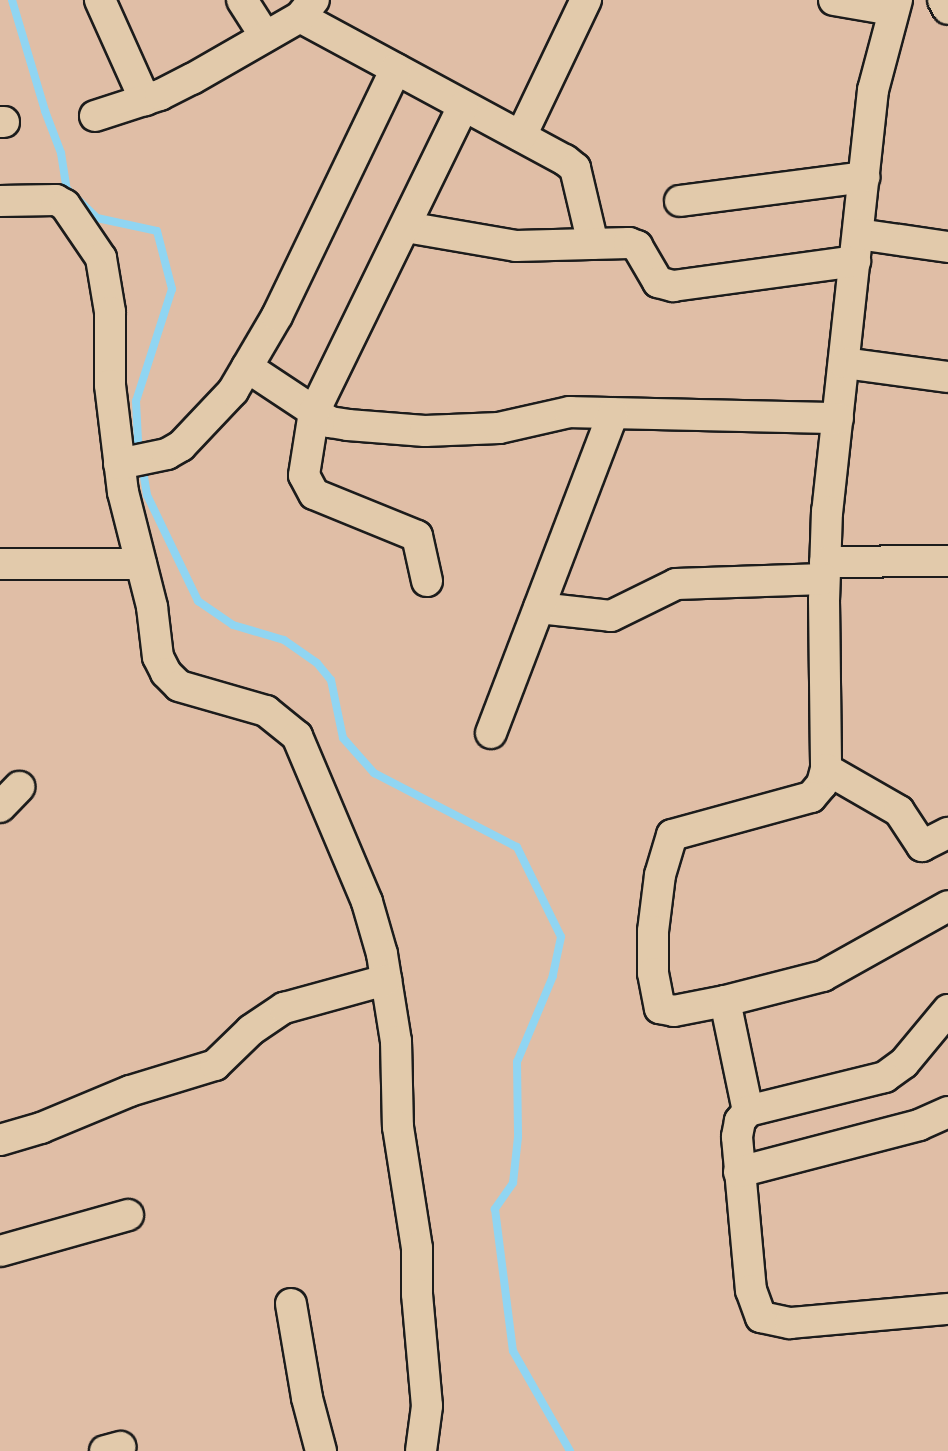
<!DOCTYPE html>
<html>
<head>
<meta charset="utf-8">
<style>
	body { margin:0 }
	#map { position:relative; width:948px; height:1451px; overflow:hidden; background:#e0bea6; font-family:"Architects Daughter",sans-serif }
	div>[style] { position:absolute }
	.stream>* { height:8px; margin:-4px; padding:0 4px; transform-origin:4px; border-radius:4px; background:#90d5f2 }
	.roads { filter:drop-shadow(2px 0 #1c1c1c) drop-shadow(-2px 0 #1c1c1c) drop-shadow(0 2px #1c1c1c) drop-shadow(0 -2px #1c1c1c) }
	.minor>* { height:30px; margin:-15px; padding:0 15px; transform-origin:15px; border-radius:15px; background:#e2caab }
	span { translate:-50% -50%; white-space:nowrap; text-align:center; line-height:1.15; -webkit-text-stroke:8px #e2caab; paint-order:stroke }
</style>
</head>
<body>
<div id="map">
	<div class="stream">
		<i style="left:12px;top:0;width:116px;rotate:73.4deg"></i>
		<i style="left:45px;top:111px;width:45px;rotate:69.1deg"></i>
		<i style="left:61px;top:153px;width:36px;rotate:81deg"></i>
		<i style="left:67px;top:189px;width:42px;rotate:44deg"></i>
		<i style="left:97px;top:218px;width:61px;rotate:12.2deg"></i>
		<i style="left:157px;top:231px;width:60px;rotate:75.5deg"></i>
		<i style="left:172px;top:289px;width:118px;rotate:107.8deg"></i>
		<i style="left:136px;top:401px;width:40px;rotate:87.1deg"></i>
		<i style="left:138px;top:441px;width:55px;rotate:80.5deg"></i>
		<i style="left:147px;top:495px;width:118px;rotate:64.3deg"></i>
		<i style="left:198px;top:601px;width:42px;rotate:34.4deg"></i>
		<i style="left:233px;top:625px;width:53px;rotate:16.4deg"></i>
		<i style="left:284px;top:640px;width:40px;rotate:34.9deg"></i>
		<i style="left:317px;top:663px;width:22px;rotate:51deg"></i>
		<i style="left:331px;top:680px;width:59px;rotate:78.3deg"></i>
		<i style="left:343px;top:738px;width:47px;rotate:48.5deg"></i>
		<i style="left:374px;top:773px;width:161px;rotate:27.4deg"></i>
		<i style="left:517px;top:847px;width:100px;rotate:63.9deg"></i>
		<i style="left:561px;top:937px;width:40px;rotate:102deg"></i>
		<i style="left:553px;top:976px;width:93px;rotate:112.7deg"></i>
		<i style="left:517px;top:1062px;width:75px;rotate:89.2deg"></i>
		<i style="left:518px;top:1137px;width:46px;rotate:96.2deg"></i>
		<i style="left:513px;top:1183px;width:32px;rotate:125deg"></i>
		<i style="left:495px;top:1209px;width:143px;rotate:82.8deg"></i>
		<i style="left:513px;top:1351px;width:115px;rotate:60.3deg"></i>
	</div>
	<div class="roads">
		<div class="minor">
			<i style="left:100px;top:0;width:110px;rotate:65.8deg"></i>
			<i style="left:242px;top:0;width:43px;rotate:57.4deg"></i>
			<i style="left:834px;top:0;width:59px;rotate:9.8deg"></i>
			<i style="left:897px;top:0;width:93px;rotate:104.9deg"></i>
			<i style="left:873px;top:90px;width:424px;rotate:96.2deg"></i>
			<i style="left:827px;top:511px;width:89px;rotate:91.9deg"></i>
			<i style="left:824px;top:600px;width:169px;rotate:89.3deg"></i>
			<i style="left:826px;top:769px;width:16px;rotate:105deg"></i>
			<i style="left:822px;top:784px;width:17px;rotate:130deg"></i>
			<i style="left:811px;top:797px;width:144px;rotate:164.7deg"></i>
			<i style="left:672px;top:835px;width:42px;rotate:106.7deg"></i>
			<i style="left:660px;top:875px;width:56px;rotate:97.1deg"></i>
			<i style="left:653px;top:931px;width:42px;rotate:90deg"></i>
			<i style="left:653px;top:973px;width:36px;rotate:79deg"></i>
			<i style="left:660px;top:1008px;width:14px;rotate:12deg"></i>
			<i style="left:674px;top:1011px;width:52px;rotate:-11.1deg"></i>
			<i style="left:725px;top:1001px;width:101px;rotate:-14.3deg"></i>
			<i style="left:823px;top:976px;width:143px;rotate:-29.2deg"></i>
			<i style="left:943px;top:0;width:10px;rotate:61deg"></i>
			<i style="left:300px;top:17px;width:301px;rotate:28.4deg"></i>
			<i style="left:565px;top:160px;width:13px;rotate:39deg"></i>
			<i style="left:575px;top:168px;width:78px;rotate:76.7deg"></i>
			<i style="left:95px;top:116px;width:68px;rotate:-17.9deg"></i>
			<i style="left:160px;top:95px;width:36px;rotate:-27deg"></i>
			<i style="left:192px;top:79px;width:125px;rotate:-29.9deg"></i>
			<i style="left:300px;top:17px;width:22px;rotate:-51deg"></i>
			<i style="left:0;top:122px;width:4px"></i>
			<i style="left:521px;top:136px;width:151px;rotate:-64.5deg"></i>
			<i style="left:0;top:201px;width:56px;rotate:-1deg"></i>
			<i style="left:56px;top:200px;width:10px;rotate:29deg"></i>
			<i style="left:65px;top:205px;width:64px;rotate:55.8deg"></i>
			<i style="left:101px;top:258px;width:55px;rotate:80.5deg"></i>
			<i style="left:110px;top:312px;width:73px;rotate:90deg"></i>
			<i style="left:110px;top:385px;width:108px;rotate:83.1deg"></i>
			<i style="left:123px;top:492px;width:119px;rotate:75.8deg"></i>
			<i style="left:152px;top:607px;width:50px;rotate:83.2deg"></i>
			<i style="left:158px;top:657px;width:18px;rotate:63deg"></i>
			<i style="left:166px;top:673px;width:18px;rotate:45deg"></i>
			<i style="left:179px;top:686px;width:91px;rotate:16deg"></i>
			<i style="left:266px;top:711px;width:40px;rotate:39deg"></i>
			<i style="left:297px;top:736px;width:180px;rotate:67.1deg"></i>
			<i style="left:367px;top:902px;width:54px;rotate:73.9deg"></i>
			<i style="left:382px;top:954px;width:88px;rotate:80.9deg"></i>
			<i style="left:396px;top:1041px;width:86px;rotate:88.7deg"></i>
			<i style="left:398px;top:1127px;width:122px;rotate:81.1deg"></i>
			<i style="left:417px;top:1248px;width:46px;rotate:90deg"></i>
			<i style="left:417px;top:1294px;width:112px;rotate:84.9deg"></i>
			<i style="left:427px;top:1406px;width:45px;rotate:97.6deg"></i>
			<i style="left:680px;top:201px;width:186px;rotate:-7.4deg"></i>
			<i style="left:406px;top:227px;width:112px;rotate:9.8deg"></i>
			<i style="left:516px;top:246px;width:113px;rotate:-1.5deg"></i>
			<i style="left:629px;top:243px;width:9px;rotate:21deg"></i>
			<i style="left:637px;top:246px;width:42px;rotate:59.7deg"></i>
			<i style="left:658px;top:282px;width:16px;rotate:15deg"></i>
			<i style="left:673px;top:286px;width:184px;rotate:-7.8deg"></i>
			<i style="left:858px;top:234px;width:91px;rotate:8.2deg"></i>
			<i style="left:844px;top:363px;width:105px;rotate:7.7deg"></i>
			<i style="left:247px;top:367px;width:100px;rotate:33.5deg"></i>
			<i style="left:330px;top:422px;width:18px;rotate:9deg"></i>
			<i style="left:348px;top:425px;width:77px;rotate:4.5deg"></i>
			<i style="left:425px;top:431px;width:74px;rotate:-2.3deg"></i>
			<i style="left:499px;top:428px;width:73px;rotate:-12.7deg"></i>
			<i style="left:570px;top:412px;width:268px;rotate:1.3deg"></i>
			<i style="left:119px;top:464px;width:49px;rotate:-11.8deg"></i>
			<i style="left:167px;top:454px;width:16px;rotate:-30deg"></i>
			<i style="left:181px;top:446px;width:76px;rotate:-46.6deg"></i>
			<i style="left:233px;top:391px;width:87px;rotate:-59.6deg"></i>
			<i style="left:277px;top:316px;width:274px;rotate:-64.3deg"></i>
			<i style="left:825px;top:562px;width:123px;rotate:-0.5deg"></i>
			<i style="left:0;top:564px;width:141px"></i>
			<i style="left:427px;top:581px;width:46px;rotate:-102.5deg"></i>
			<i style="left:417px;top:536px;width:111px;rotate:-157.8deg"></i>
			<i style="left:314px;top:494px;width:21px;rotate:-118deg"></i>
			<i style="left:304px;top:475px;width:64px;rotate:-81deg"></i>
			<i style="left:314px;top:412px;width:340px;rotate:-64deg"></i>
			<i style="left:539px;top:608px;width:72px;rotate:6.3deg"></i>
			<i style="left:611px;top:616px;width:72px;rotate:-26.2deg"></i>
			<i style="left:676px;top:584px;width:148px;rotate:-1.9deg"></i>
			<i style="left:491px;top:733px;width:342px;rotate:-69.1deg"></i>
			<i style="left:826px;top:769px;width:84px;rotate:29.9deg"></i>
			<i style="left:899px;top:811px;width:42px;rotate:56.7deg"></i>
			<i style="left:922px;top:846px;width:29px;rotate:-27deg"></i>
			<i style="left:0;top:807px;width:28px;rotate:-46deg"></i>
			<i style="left:725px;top:1001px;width:112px;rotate:78.2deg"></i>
			<i style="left:948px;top:1010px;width:69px;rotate:129.7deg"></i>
			<i style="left:904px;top:1063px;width:24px;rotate:144deg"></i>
			<i style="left:885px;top:1077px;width:141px;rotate:166.1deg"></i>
			<i style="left:748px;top:1111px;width:13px;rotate:129deg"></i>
			<i style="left:740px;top:1121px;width:16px;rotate:101deg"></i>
			<i style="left:737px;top:1137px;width:154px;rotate:84.8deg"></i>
			<i style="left:751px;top:1290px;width:29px;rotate:70deg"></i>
			<i style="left:761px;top:1317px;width:30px;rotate:12deg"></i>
			<i style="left:790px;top:1323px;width:159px;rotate:-5.1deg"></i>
			<i style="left:0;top:1140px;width:43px;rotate:-16.3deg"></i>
			<i style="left:41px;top:1128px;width:96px;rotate:-22.6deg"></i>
			<i style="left:130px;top:1091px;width:89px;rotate:-17deg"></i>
			<i style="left:215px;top:1065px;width:50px;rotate:-44.2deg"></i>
			<i style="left:251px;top:1030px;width:40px;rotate:-34deg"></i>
			<i style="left:284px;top:1008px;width:106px;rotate:-15.4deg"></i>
			<i style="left:739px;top:1172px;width:186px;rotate:-14.6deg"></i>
			<i style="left:919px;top:1125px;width:32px;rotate:-24deg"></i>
			<i style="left:0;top:1251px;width:133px;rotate:-15.7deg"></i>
			<i style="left:291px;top:1304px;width:95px;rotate:80.3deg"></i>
			<i style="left:307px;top:1398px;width:55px;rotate:75.2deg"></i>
			<i style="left:105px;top:1451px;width:16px;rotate:-15deg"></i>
		</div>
	</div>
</div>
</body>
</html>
